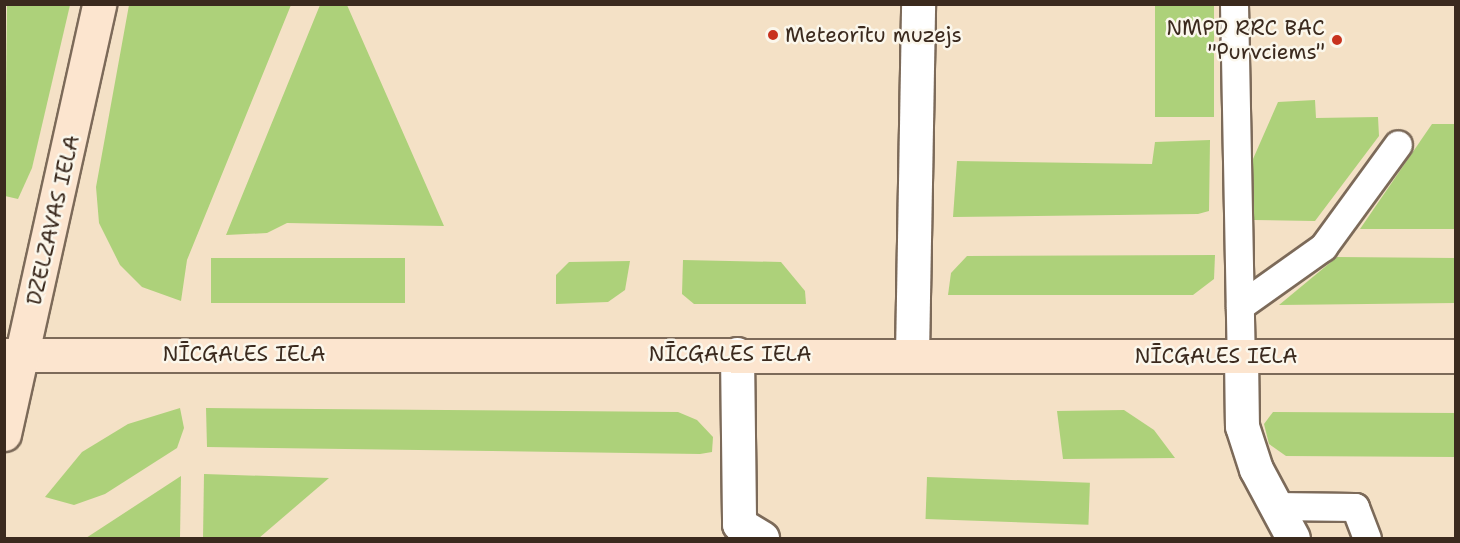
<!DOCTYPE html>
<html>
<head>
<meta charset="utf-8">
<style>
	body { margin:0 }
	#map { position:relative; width:1460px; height:543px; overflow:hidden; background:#f4e1c6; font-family:"Shantell Sans",sans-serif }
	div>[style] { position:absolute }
	.green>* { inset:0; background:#add17a; transform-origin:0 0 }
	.roads { filter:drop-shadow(2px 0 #7c6a59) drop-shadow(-2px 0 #7c6a59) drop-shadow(0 2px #7c6a59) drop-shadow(0 -2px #7c6a59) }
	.lane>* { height:27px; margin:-13.5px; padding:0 13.5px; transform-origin:13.5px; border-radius:13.5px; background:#fff }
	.street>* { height:33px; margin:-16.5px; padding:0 16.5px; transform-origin:16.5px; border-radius:16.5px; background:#fff }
	.secondary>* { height:33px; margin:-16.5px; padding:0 16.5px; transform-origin:16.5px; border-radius:16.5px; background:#fce5cf }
	.dots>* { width:16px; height:16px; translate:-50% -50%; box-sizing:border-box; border:3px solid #fbf7ec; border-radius:50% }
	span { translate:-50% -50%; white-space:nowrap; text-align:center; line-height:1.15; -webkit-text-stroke:5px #fbf7ec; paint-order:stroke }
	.poi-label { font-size:21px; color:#3b2a1e }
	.right { translate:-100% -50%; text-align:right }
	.left { translate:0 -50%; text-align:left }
	.street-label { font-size:21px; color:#3b2a1e }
	.frame { position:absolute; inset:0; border:6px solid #3b2a1e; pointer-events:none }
</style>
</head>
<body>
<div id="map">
	<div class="green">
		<i style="clip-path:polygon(7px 5px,70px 5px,32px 168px,18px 199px,5px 196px)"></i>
		<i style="clip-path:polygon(129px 5px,291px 5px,187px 260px,181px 301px,142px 287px,120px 265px,99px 223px,96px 187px)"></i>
		<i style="clip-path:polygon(320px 5px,347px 5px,444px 226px,287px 223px,267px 233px,226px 235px)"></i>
		<i style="left:1155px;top:5px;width:59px;height:112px"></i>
		<i style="clip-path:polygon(1315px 100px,1316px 118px,1378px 117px,1379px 136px,1315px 221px,1254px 220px,1244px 211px,1245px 200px,1253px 159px,1278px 102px)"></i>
		<i style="clip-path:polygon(1432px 124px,1455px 124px,1455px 229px,1360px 229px)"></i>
		<i style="clip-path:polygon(1210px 140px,1209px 211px,1198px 214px,953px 217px,957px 161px,1152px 164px,1155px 142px)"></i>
		<i style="clip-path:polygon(1215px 255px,1214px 279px,1193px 295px,948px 295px,951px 273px,967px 256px)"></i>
		<i style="clip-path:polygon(1337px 257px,1455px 258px,1455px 303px,1279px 305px)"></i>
		<i style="left:211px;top:258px;width:194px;height:45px"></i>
		<i style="clip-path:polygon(683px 260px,781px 262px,805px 291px,806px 304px,694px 304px,682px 294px)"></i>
		<i style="clip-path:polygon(630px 261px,625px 290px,608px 302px,556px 304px,556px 275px,569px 262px)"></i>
		<i style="clip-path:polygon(180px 408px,184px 428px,177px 448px,105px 494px,74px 505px,45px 497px,82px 452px,128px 424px)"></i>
		<i style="clip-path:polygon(206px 408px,678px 412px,697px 420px,713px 437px,712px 452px,700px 454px,207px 447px)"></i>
		<i style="clip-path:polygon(1124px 410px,1154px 430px,1175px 458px,1063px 459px,1057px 411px)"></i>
		<i style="clip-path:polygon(1273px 412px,1455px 413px,1455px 457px,1286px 456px,1269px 444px,1264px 424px)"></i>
		<i style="clip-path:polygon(204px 474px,329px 478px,259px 538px,203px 538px)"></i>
		<i style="clip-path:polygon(181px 476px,180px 538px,86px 538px)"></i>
		<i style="left:927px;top:477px;width:163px;height:42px;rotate:2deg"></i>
	</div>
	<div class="roads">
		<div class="lane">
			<i style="left:1234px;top:4px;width:352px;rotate:88.9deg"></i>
			<i style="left:1240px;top:306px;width:102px;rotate:-35.4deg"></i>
			<i style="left:1323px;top:247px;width:127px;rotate:-53.9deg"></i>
			<i style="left:1275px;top:506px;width:80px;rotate:0.7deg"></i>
			<i style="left:1355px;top:507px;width:33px;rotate:69deg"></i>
		</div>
		<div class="street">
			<i style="left:737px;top:354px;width:170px;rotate:89.3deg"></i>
			<i style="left:739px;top:524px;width:27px;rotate:31deg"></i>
			<i style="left:912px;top:355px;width:351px;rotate:-89deg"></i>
			<i style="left:1241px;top:356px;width:70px;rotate:89.2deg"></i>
			<i style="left:1242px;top:426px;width:45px;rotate:72deg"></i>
			<i style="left:1256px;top:469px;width:78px;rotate:61.8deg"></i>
		</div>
		<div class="secondary">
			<i style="left:4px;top:355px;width:1452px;rotate:0.04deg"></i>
			<i style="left:4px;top:434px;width:440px;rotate:-77.5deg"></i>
		</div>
	</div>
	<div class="dots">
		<i style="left:773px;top:35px;background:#c8321e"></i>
		<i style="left:1337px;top:40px;background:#c8321e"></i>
	</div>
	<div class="poi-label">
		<span class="right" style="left:1325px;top:40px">NMPD RRC BAC<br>"Purvciems"</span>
		<span class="left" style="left:785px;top:35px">Meteorītu muzejs</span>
	</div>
	<div class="street-label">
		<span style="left:53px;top:220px;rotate:-77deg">DZELZAVAS IELA</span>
		<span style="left:244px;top:354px">NĪCGALES IELA</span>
		<span style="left:730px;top:354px">NĪCGALES IELA</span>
		<span style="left:1216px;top:356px">NĪCGALES IELA</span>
	</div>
	<div class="frame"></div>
</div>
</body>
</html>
